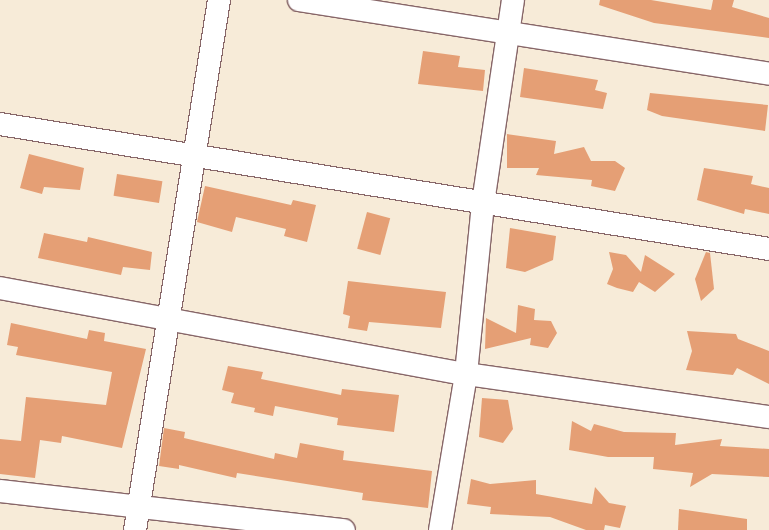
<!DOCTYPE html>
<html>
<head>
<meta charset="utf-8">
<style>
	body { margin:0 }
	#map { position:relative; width:769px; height:530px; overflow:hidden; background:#f7ebd8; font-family:"Playpen Sans",sans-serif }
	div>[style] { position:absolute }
	.building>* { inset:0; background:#e59f75; transform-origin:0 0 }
	.roads { filter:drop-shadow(1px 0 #876668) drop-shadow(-1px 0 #876668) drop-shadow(0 1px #876668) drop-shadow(0 -1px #876668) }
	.street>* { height:22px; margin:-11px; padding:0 11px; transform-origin:11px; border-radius:11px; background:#fff }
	span { translate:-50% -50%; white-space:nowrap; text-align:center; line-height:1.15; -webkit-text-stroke:4px #fdfcf7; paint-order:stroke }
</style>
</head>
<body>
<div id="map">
	<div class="building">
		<i style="clip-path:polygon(600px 0,651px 0,711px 10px,713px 0,734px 0,732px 7px,769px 18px,769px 38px,654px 23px,599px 5px)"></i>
		<i style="clip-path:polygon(423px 51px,460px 56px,458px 67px,485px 70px,483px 91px,418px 84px)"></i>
		<i style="clip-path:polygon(524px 68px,598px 80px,595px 90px,607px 93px,603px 109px,520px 97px)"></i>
		<i style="clip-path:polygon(650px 93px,768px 105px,765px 131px,662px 116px,647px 110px)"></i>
		<i style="clip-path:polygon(507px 134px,556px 141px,554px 154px,584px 147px,591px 161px,615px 161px,625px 168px,615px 191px,591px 186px,592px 180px,536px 175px,539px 168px,507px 168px)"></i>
		<i style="clip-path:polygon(29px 154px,84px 168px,80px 190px,44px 187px,42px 194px,20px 188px)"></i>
		<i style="clip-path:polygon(704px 168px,753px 176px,751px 184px,769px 188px,769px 214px,745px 209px,744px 214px,697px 200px)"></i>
		<i style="left:117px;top:174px;width:46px;height:22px;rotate:9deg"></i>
		<i style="clip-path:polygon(205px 186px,291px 205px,293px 200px,316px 205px,307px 242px,284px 236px,286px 229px,236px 217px,232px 232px,197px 222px)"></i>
		<i style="left:367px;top:212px;width:24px;height:38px;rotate:15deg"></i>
		<i style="clip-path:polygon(510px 228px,556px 236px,553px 260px,525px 272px,506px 268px)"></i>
		<i style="clip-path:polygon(44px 233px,87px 242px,88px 237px,152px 252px,150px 270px,123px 267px,121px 275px,38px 258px)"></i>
		<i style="clip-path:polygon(609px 252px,626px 255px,641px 272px,645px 255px,675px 274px,655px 292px,639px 282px,633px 292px,617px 288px,607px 284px,613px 269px)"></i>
		<i style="clip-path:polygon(706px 252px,710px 253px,714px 289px,701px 301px,695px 279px)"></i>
		<i style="clip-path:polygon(348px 281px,446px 292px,441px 328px,369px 322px,367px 331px,348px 328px,350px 316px,343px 314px)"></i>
		<i style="clip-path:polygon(518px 305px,535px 309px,534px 320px,551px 321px,557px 333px,548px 348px,530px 345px,531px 338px,485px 349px,486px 318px,516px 333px)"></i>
		<i style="clip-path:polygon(11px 323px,87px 339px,89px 330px,105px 333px,104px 341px,146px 349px,122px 448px,62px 436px,61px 443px,40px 440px,35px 478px,0 474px,0 439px,21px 441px,26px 397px,106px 405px,112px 372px,16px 355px,18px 347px,7px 345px)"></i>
		<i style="clip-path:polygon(687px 331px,736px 334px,738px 339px,769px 351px,769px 384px,737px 368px,733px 375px,686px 370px,692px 351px)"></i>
		<i style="clip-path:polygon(228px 366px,263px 372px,261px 379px,341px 395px,342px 389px,399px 395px,394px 432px,337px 425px,338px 418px,275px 406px,273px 416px,254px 412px,255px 408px,231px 403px,234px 393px,222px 390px)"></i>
		<i style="clip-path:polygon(482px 398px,508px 400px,513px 429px,503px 443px,479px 437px)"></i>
		<i style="clip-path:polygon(572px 421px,591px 431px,594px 424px,624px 432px,676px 433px,675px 445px,722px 439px,720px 446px,769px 449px,769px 477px,712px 474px,690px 487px,693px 473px,653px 469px,654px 457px,608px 457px,569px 450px)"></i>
		<i style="clip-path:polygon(164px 428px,185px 432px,184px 438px,274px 459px,275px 453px,297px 458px,300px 443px,344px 451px,343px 460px,432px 471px,428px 508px,362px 500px,363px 493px,237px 473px,236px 478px,179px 465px,179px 469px,159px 466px)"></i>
		<i style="clip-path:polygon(471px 479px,490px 484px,536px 480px,536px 494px,592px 504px,595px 487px,609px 503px,626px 506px,620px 528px,605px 525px,604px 530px,586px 530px,550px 517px,490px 514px,491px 507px,467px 504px)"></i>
		<i style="clip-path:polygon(679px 509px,747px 519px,747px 530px,678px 530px)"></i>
	</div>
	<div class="roads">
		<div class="street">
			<i style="left:299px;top:0;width:476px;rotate:8.9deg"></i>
			<i style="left:0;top:124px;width:779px;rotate:9.23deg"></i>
			<i style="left:0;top:288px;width:474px;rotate:10.5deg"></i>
			<i style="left:466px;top:374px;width:306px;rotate:8.1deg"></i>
			<i style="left:0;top:491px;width:346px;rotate:6.5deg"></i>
			<i style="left:135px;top:530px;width:537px;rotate:-80.99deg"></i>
			<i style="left:440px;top:530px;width:158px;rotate:-80.5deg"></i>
			<i style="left:466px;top:374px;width:172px;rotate:-84.3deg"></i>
			<i style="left:483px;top:203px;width:205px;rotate:-81.6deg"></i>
		</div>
	</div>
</div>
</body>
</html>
